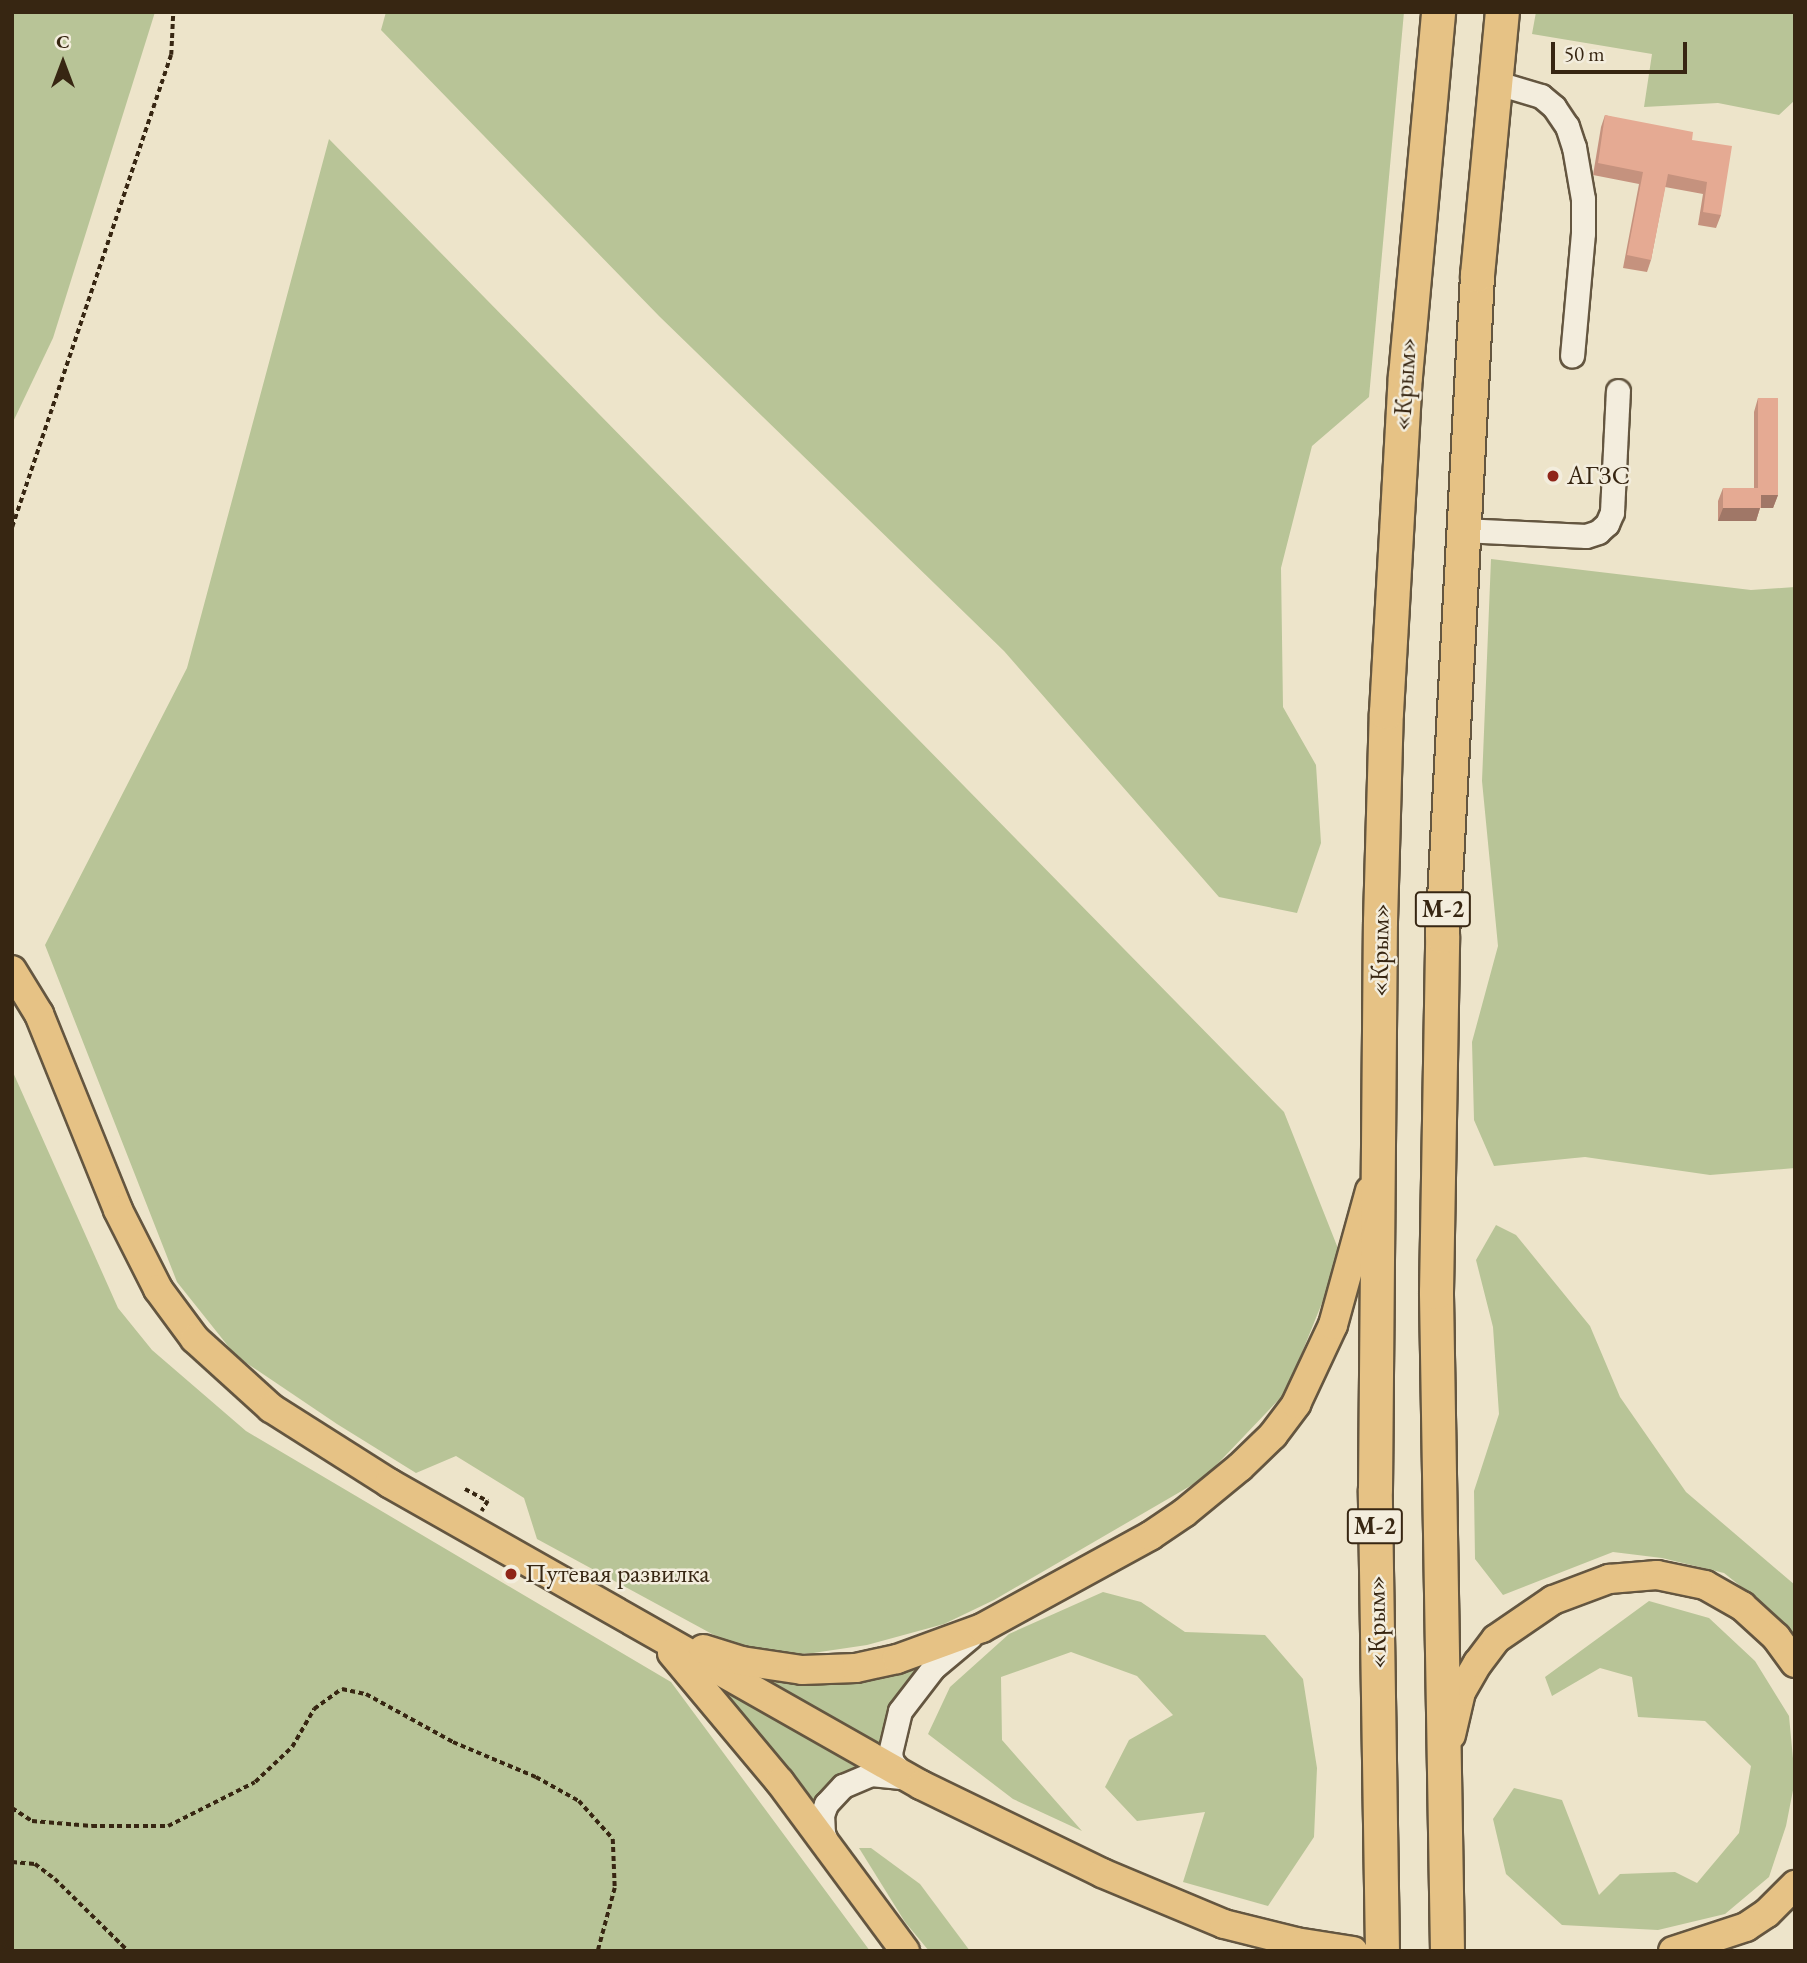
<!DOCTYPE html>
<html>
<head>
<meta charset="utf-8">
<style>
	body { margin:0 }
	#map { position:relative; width:1807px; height:1963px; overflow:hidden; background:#ede4ca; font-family:"EB Garamond",serif }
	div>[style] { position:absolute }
	.green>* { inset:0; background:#b8c497 }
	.path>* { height:3.5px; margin-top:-1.75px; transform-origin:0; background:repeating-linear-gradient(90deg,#372612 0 5px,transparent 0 8.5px) }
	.roads { filter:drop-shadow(2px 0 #645640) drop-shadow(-2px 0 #645640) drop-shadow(0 2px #645640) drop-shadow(0 -2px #645640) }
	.minor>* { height:23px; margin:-11.5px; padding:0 11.5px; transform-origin:11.5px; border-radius:11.5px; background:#f3eddd }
	.major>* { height:28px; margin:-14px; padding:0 14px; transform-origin:14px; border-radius:14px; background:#e6c285 }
	.highway>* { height:33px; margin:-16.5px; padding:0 16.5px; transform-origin:16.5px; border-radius:16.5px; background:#e6c285 }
	.wall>* { inset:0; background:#c5927e }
	.shaded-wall>* { inset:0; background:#a07767 }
	.building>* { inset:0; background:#e5aa93 }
	.dots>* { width:19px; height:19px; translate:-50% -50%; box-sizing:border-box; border:4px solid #f3eddd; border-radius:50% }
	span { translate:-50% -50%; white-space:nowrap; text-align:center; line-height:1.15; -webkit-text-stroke:5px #f3eddd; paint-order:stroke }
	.shield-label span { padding:2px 5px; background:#f3eddd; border:2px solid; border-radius:5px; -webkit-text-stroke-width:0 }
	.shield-label { font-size:24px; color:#372612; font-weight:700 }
	.street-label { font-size:26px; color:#372612 }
	.poi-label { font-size:26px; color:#372612 }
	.left { translate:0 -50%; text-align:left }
	.frame { position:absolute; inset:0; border:14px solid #372612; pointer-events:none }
	.north { position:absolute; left:28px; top:28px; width:70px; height:70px; -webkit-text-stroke:5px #f3eddd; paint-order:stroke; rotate:0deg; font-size:19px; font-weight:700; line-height:28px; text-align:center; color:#372612 }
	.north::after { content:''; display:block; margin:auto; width:24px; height:32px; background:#372612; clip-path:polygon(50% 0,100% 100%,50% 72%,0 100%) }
	.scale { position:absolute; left:1551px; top:42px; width:136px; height:32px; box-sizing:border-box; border:4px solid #372612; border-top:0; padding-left:9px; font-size:21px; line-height:24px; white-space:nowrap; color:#372612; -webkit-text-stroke:5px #f3eddd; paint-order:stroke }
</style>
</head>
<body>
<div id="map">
	<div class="green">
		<i style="clip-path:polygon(12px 12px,155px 12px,53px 338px,12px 424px)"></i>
		<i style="clip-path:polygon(386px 12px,1404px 12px,1369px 397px,1312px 446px,1281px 568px,1283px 707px,1316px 765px,1321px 843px,1297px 913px,1219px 897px,1004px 651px,659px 316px,381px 30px)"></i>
		<i style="clip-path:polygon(1536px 12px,1795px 12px,1795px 100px,1779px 115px,1718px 103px,1644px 107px,1652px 54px,1532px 34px)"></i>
		<i style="clip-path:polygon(329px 139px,1284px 1112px,1341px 1256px,1286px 1392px,1204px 1478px,994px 1600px,944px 1624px,867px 1645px,813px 1653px,785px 1655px,736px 1647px,537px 1539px,524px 1498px,456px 1456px,416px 1473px,337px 1424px,236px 1356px,177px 1282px,45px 945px,187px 668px)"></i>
		<i style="clip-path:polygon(1491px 559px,1751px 590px,1795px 587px,1795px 1168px,1710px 1175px,1585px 1157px,1494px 1166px,1474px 1120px,1472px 1042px,1498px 946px,1482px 781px)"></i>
		<i style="clip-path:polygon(12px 1070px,118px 1308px,152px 1350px,246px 1431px,671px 1682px,870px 1951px,12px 1951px)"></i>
		<i style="clip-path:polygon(1496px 1225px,1516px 1235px,1590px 1326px,1620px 1397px,1686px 1492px,1795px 1585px,1795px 1644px,1773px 1612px,1724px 1573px,1662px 1558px,1613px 1552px,1503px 1595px,1475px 1559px,1474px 1491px,1499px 1414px,1493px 1327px,1476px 1260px)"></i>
		<i style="clip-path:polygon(1103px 1592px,1141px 1602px,1185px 1632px,1265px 1635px,1303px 1679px,1317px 1768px,1314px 1837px,1268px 1906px,1183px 1882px,1205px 1812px,1137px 1821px,1105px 1787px,1129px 1740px,1173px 1715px,1137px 1676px,1071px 1652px,1001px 1677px,1002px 1740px,1082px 1831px,1013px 1799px,928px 1734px,950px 1687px,1009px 1634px)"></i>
		<i style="clip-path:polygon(1649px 1601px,1709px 1618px,1755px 1661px,1789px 1716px,1795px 1780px,1786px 1826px,1769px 1877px,1725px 1914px,1658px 1930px,1562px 1925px,1506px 1874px,1493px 1819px,1514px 1788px,1562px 1800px,1599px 1895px,1620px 1874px,1675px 1872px,1697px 1883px,1739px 1833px,1751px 1766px,1705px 1721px,1638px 1717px,1632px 1677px,1600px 1668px,1552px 1696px,1545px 1677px)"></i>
		<i style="clip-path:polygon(932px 1658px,880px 1748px,759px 1676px)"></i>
		<i style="clip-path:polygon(720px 1687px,741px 1697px,857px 1768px,816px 1815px)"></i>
		<i style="clip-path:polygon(859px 1848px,871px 1848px,920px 1884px,970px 1951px,929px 1951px,905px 1922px)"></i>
	</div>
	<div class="path">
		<i style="left:12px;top:527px;width:498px;rotate:-71.4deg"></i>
		<i style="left:171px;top:55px;width:43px;rotate:-87.3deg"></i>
		<i style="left:465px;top:1489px;width:26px;rotate:28deg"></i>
		<i style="left:488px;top:1501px;width:12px;rotate:121deg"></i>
		<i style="left:12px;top:1808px;width:24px;rotate:33deg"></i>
		<i style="left:32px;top:1821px;width:60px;rotate:4.8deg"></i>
		<i style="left:92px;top:1826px;width:76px"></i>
		<i style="left:168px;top:1826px;width:97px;rotate:-26.8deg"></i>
		<i style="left:255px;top:1782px;width:51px;rotate:-43.4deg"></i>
		<i style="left:292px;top:1747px;width:44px;rotate:-59.9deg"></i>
		<i style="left:314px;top:1709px;width:34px;rotate:-36deg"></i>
		<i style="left:342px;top:1689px;width:25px;rotate:12deg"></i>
		<i style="left:366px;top:1694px;width:99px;rotate:28.9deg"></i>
		<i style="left:453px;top:1742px;width:90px;rotate:22.9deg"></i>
		<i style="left:536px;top:1777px;width:49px;rotate:29.2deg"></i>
		<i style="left:579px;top:1801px;width:51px;rotate:48.2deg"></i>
		<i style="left:613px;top:1839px;width:49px;rotate:87.7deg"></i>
		<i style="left:615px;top:1888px;width:65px;rotate:105.1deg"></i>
		<i style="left:12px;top:1862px;width:23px;rotate:5deg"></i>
		<i style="left:35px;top:1864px;width:25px;rotate:37deg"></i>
		<i style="left:55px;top:1879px;width:103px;rotate:44.6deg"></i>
	</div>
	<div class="roads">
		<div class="minor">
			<i style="left:1494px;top:82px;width:49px;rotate:16.6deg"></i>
			<i style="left:1541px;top:96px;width:17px;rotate:40deg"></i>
			<i style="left:1554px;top:107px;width:23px;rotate:56deg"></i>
			<i style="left:1567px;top:126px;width:22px;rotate:72deg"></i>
			<i style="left:1574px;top:147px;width:53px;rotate:80.2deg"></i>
			<i style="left:1583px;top:199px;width:34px;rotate:90deg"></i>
			<i style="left:1583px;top:233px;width:123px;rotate:95.1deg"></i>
			<i style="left:1462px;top:530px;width:124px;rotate:2.8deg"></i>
			<i style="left:1586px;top:536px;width:13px;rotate:-18deg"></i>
			<i style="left:1598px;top:532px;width:12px;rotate:-42deg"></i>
			<i style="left:1607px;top:524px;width:13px;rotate:-67deg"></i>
			<i style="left:1612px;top:512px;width:121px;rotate:-87.2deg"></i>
			<i style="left:905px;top:1777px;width:20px;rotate:-131deg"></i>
			<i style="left:892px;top:1762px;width:9px;rotate:-103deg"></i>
			<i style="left:890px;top:1753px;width:43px;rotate:-76.6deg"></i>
			<i style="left:900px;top:1711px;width:54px;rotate:-52.5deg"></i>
			<i style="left:933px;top:1668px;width:48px;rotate:-40deg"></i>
			<i style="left:828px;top:1846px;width:14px;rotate:-111deg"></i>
			<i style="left:823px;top:1833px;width:18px;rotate:-93deg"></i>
			<i style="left:822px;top:1815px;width:12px;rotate:-70deg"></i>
			<i style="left:826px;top:1804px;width:25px;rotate:-47deg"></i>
			<i style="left:843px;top:1786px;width:30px;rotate:-23deg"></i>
			<i style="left:871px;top:1774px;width:30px;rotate:6deg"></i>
		</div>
		<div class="major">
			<i style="left:12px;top:970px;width:52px;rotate:58.5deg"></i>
			<i style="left:39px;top:1014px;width:211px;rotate:68deg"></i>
			<i style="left:118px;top:1210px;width:89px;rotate:63.1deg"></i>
			<i style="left:158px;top:1289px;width:62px;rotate:53.5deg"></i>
			<i style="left:195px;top:1339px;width:103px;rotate:42.2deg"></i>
			<i style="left:271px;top:1408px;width:140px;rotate:32.4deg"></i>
			<i style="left:389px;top:1483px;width:612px;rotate:29.58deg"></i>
			<i style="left:921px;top:1785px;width:201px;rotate:25.9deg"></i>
			<i style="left:1102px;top:1873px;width:132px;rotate:22.7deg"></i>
			<i style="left:1224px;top:1924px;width:74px;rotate:14deg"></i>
			<i style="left:1296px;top:1942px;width:58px;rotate:9deg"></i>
			<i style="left:703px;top:1649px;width:41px;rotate:17.1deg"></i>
			<i style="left:742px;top:1661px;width:61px;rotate:8.5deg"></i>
			<i style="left:802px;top:1670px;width:54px;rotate:-2.1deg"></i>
			<i style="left:856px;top:1668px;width:42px;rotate:-12.4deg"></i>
			<i style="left:897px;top:1659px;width:90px;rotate:-20deg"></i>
			<i style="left:982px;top:1628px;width:192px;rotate:-28.7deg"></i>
			<i style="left:1150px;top:1536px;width:41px;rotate:-34.1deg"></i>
			<i style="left:1184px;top:1513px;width:72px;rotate:-39.4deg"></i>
			<i style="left:1240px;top:1467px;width:46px;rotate:-44.1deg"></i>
			<i style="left:1273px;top:1435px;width:39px;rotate:-53deg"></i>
			<i style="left:1296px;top:1404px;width:87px;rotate:-64.9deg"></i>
			<i style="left:1333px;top:1325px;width:139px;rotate:-74.6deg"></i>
			<i style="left:672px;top:1653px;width:168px;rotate:50.1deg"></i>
			<i style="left:780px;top:1782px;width:210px;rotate:53.5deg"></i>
			<i style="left:1451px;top:1735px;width:44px;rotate:-76.9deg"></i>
			<i style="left:1461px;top:1692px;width:34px;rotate:-60deg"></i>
			<i style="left:1478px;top:1663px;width:30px;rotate:-53deg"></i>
			<i style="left:1496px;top:1639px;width:69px;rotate:-34.4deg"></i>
			<i style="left:1553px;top:1600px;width:60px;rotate:-20.6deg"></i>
			<i style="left:1609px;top:1579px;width:48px;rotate:-4.8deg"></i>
			<i style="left:1657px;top:1575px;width:49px;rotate:11.8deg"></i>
			<i style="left:1705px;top:1585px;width:43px;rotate:29.6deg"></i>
			<i style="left:1742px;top:1606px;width:46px;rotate:42.4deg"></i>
			<i style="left:1776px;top:1637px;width:32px;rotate:54deg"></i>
			<i style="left:1673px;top:1951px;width:77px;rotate:-18.2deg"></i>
			<i style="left:1746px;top:1927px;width:25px;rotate:-34deg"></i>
			<i style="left:1767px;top:1913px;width:40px;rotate:-45deg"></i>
		</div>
		<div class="highway">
			<i style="left:1382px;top:1951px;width:462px;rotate:-90.9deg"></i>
			<i style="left:1375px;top:1489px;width:568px;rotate:-89.5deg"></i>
			<i style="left:1380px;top:921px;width:209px;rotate:-88.4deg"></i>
			<i style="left:1386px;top:712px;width:337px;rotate:-86.8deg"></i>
			<i style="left:1405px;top:376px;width:365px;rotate:-84.8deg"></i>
			<i style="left:1447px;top:1951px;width:659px;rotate:-90.96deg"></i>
			<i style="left:1436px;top:1292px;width:356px;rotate:-89deg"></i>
			<i style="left:1442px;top:936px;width:662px;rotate:-86.97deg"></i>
			<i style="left:1477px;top:275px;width:264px;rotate:-84.6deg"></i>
		</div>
	</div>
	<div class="wall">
		<i style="clip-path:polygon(1605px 115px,1692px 140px,1721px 215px,1716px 228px,1698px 225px,1703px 194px,1665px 187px,1651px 260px,1647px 272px,1623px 268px,1639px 184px,1593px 175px,1601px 127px)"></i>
		<i style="clip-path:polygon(1758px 398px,1778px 495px,1773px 508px,1760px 508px,1756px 521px,1718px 521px,1718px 501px,1723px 488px,1754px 488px,1754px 412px)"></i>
	</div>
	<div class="shaded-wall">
		<i style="clip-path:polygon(1761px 495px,1778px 495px,1773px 508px,1760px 508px,1756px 521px,1718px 521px,1723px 508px)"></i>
	</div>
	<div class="building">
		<i style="clip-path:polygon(1605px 115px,1693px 132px,1692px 140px,1732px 146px,1721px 215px,1703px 212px,1707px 182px,1668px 174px,1651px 260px,1627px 255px,1643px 172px,1598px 163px)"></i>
		<i style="clip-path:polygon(1758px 398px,1778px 398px,1778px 495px,1761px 495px,1761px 508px,1723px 508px,1723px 488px,1758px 488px)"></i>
	</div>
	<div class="dots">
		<i style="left:1553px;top:476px;background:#8f2418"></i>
		<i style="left:511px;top:1574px;background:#8f2418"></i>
	</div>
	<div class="shield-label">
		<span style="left:1443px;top:909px">М-2</span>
		<span style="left:1375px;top:1526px">М-2</span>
	</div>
	<div class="street-label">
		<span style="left:1405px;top:384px;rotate:-86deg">«Крым»</span>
		<span style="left:1380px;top:950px;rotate:-89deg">«Крым»</span>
		<span style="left:1377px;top:1622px;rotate:-91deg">«Крым»</span>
	</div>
	<div class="poi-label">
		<span class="left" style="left:1567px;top:476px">АГЗС</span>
		<span class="left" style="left:525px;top:1574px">Путевая развилка</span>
	</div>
	<div class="frame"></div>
	<div class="north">С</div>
	<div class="scale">50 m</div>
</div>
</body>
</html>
